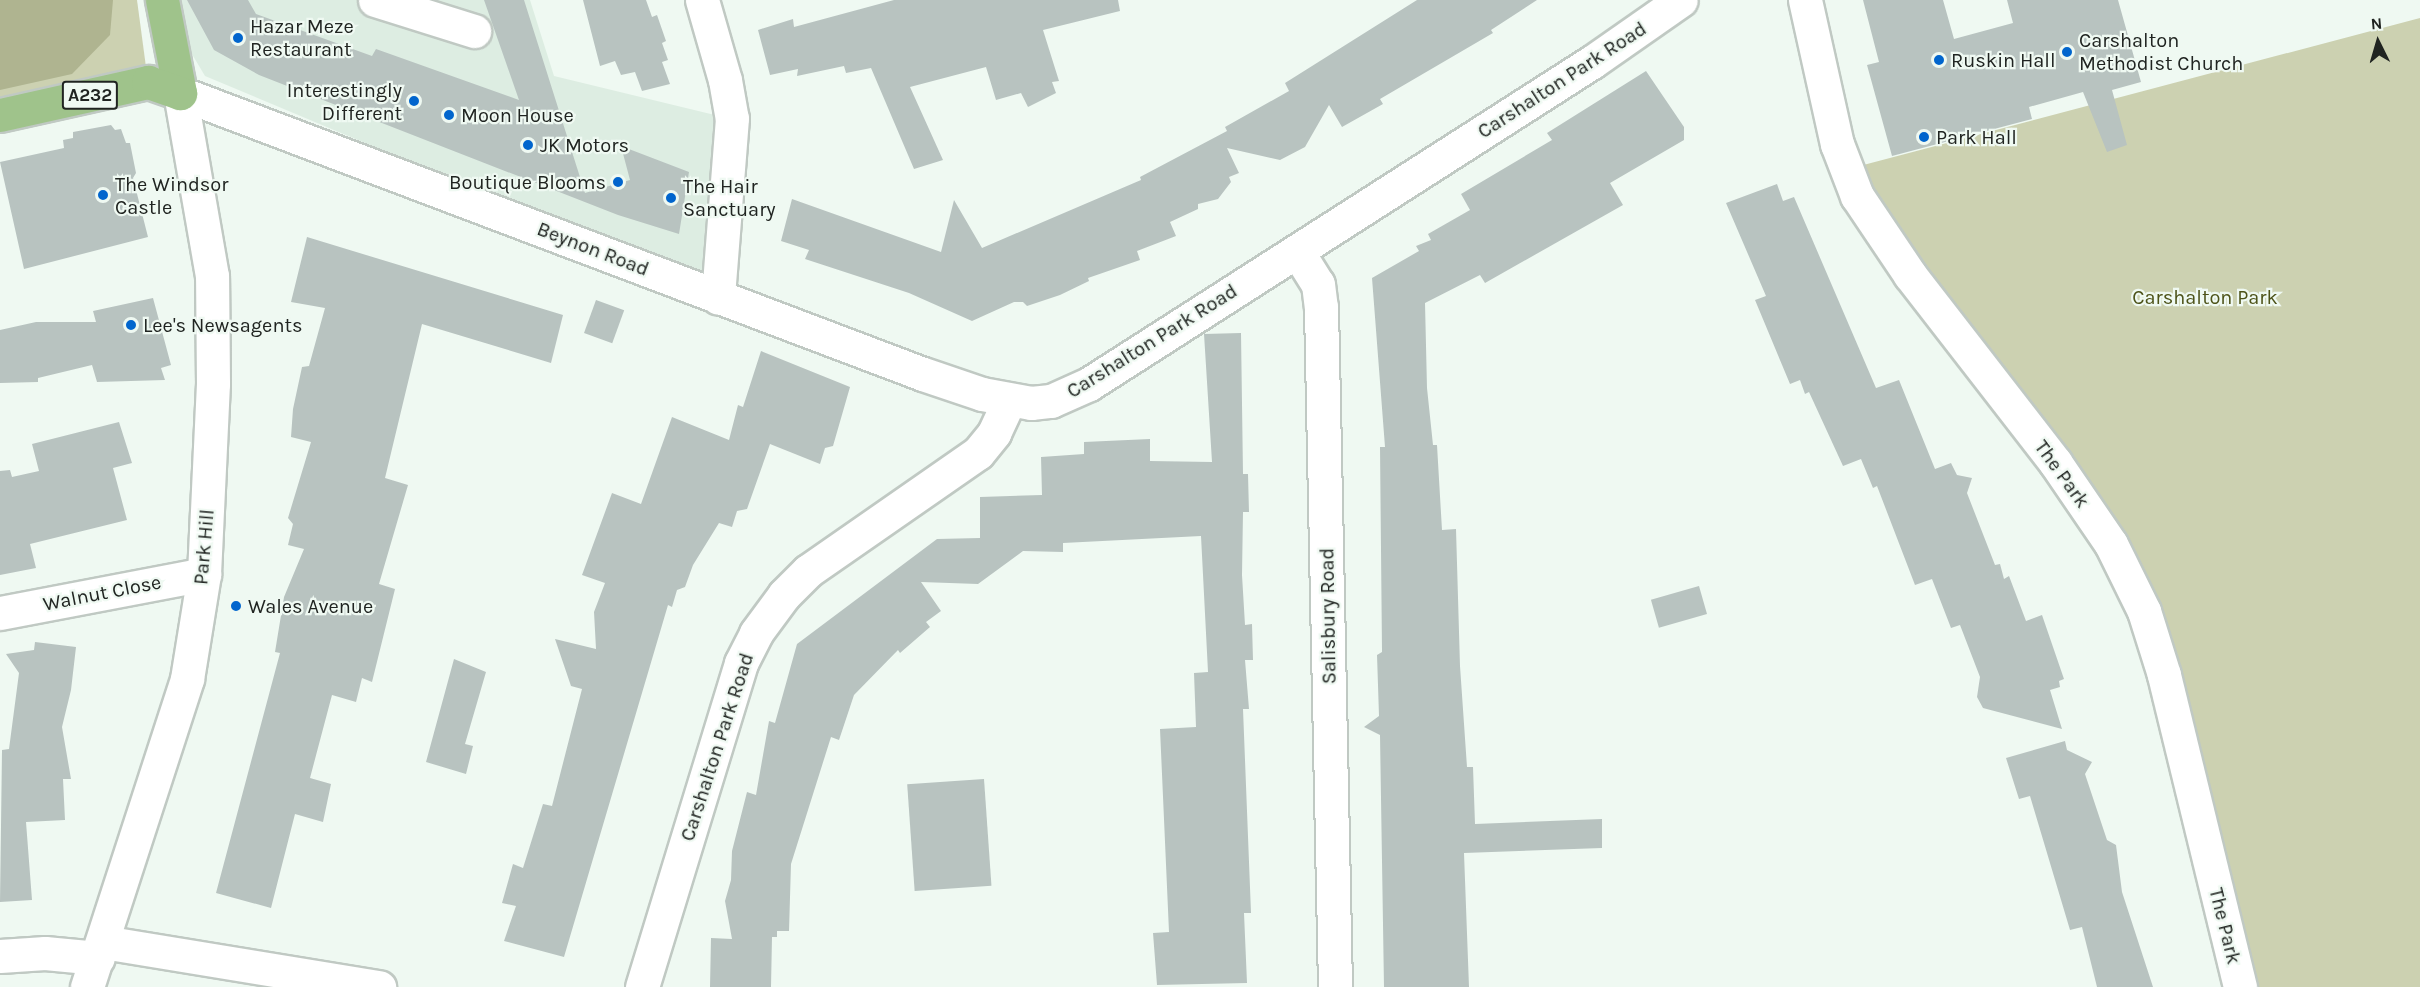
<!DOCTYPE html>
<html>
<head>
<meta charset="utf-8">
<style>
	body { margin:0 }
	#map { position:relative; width:2420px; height:987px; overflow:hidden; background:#eff9f2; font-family:Karla,sans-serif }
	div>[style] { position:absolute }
	.built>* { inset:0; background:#ddede2 }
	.green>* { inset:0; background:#ccd1b1 }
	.forest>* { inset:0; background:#afb490 }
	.building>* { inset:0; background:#b8c3c0; transform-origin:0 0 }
	.roads { filter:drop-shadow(2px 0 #c0c9c3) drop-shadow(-2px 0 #c0c9c3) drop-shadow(0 2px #c0c9c3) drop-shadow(0 -2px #c0c9c3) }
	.minor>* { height:33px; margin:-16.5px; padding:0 16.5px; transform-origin:16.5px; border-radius:16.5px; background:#fff }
	.secondary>* { height:33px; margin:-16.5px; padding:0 16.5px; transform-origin:16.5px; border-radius:16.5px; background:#fff }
	.trunk>* { height:33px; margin:-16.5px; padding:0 16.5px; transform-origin:16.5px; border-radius:16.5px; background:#9fc38b }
	.dots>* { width:16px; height:16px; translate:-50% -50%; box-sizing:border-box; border:3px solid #eff9f2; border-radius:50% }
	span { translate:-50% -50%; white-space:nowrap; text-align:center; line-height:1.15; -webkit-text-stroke:4.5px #eff9f2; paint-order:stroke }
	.shield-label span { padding:2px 4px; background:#eff9f2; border:2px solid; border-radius:4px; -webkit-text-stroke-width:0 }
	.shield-label { font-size:18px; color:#202421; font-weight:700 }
	.poi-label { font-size:20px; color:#202421 }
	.left { translate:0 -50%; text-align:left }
	.right { translate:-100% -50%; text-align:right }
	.street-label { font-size:20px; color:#202421 }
	.park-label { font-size:20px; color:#4d5319 }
	.north { position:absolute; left:2348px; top:12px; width:60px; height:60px; -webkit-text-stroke:4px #eff9f2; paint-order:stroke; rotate:355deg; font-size:16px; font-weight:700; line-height:24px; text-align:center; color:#202421 }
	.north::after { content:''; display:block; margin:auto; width:21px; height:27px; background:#202421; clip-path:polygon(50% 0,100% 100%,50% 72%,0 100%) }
</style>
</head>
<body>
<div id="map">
	<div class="built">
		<i style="clip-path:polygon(174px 0,530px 0,554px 76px,723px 117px,710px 278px,575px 231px,205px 76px,180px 34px)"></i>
	</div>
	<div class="green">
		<i style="clip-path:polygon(0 0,137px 0,148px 82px,0 109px)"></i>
		<i style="clip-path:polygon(2420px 18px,2420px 987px,2246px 987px,2152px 608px,1852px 168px)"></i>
	</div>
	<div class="forest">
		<i style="clip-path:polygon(0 0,113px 0,110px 35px,72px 74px,0 90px)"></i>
	</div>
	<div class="building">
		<i style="clip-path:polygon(187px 0,248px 0,256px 14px,372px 56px,376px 49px,519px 100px,484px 0,524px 0,585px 193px,630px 180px,621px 146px,689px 172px,679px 234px,618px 215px,259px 75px,214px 50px)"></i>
		<i style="clip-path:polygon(583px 0,646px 0,652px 17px,657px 15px,666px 41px,662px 43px,668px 60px,662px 62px,670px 84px,642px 91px,635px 72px,621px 75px,615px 61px,600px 66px)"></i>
		<i style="clip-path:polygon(894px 0,1118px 0,1120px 11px,1043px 30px,1059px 81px,1052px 82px,1056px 93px,1028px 107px,1021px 93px,996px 100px,986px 67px,910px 87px,943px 160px,914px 169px,871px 68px,846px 73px,844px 66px,797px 76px,798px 69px,770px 75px,758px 30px,793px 19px,794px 27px)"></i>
		<i style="clip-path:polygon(1417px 0,1537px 0,1491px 30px,1493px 33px,1380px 99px,1383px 104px,1342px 127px,1329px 105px,1305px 147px,1280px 160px,1227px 148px,1239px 173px,1229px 177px,1231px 182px,1218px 199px,1198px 204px,1198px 209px,1170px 222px,1176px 236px,1137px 251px,1140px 260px,1088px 278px,1089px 281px,1060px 295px,1027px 306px,1023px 302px,1014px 302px,972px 321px,909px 293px,805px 259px,809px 250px,781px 241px,792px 199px,941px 252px,954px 200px,982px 248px,1141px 180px,1140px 177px,1227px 131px,1225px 127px,1289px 91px,1285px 83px)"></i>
		<i style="clip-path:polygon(1863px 0,1943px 0,1954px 39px,2013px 23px,2007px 0,2118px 0,2141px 82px,2112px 90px,2127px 145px,2107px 152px,2083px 92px,2029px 107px,2032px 119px,1892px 156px,1867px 65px,1879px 62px)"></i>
		<i style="clip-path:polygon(1646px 71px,1684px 127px,1684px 140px,1610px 183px,1623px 205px,1485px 283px,1480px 275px,1425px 303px,1427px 388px,1433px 445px,1437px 445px,1442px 530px,1456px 529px,1460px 666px,1467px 767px,1473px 767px,1475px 824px,1602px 819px,1602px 848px,1464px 853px,1469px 987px,1384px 987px,1380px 735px,1364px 727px,1379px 716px,1377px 655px,1382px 652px,1380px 447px,1385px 447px,1372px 278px,1419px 251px,1416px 246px,1431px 240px,1428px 234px,1470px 210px,1461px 194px,1552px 140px,1547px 133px)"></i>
		<i style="clip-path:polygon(111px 125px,115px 130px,121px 129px,126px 143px,130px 143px,136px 173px,133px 178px,148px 237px,24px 269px,0 162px,64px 148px,63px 140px,73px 138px,73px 132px)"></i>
		<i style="clip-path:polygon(1777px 184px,1783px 201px,1794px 197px,1876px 388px,1899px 380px,1935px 469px,1951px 463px,1957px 475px,1972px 478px,1967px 493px,1995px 565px,2000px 564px,2004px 579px,2009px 576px,2026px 621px,2042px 615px,2064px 679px,2059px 681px,2060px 687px,2050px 690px,2062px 729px,1983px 708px,1977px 697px,1980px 677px,1960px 625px,1951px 628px,1932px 579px,1915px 585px,1877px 486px,1873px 488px,1861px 459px,1843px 466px,1809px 392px,1805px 394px,1800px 380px,1790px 384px,1755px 300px,1766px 296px,1726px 203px)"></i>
		<i style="clip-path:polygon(307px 237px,563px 315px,551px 363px,422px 324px,385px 478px,408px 485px,379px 584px,395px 589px,372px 682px,362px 678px,356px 702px,332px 695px,310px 778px,331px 784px,323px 822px,295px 814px,271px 908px,216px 893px,280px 653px,275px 652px,284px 597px,304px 549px,288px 545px,293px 524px,288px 518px,311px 442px,291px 437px,293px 409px,302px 367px,309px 366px,325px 308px,291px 302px)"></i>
		<i style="clip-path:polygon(153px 298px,171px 365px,161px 368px,165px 380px,97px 382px,92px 365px,38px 378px,38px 382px,0 383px,0 330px,36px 322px,96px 322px,93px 311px)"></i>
		<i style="left:596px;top:300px;width:30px;height:35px;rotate:20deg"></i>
		<i style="clip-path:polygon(1241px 333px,1243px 474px,1248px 474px,1249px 512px,1243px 512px,1242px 575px,1245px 625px,1252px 624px,1253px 660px,1245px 660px,1249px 709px,1243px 709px,1251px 913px,1244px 913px,1247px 983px,1157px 985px,1153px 933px,1169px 932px,1160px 729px,1196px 727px,1194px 673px,1208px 672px,1201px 536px,1063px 543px,1063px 552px,1023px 551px,978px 584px,921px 582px,941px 611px,926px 622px,930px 627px,900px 653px,898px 650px,854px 695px,839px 740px,831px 737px,791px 864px,789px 931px,777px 931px,777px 937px,772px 937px,771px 987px,710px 987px,711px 938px,732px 939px,725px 901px,731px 880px,732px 851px,747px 792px,756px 795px,769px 721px,775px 723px,797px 644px,937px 539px,980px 538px,980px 497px,1042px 495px,1041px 457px,1084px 454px,1084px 442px,1150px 439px,1150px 461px,1212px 462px,1204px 334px)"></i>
		<i style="clip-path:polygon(761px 351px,850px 387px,833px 446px,825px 448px,820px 464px,770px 444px,747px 509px,737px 511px,732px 527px,719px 523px,693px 565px,685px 587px,677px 590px,672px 607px,668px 605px,564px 957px,504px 941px,516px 906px,502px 903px,513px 864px,523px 868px,543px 804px,552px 806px,582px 689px,571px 686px,555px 639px,596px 649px,594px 612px,605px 583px,582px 575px,612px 493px,641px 504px,672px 417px,729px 440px,738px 405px,743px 407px)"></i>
		<i style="clip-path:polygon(119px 422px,132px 463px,113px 468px,127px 520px,30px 544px,36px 568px,0 575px,0 471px,10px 470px,12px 477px,39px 471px,32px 444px)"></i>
		<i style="left:1699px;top:586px;width:29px;height:50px;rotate:74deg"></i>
		<i style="clip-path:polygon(35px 642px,76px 647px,71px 690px,62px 727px,71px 779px,63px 779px,65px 820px,26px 822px,32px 900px,0 902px,2px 750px,9px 749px,19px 673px,6px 654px,34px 650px)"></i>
		<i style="clip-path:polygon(454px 659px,486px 672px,465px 744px,473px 746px,466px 774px,426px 762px)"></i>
		<i style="clip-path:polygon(2065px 741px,2067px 750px,2092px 762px,2085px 774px,2107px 840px,2116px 845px,2122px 892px,2153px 987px,2097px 987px,2082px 927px,2070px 930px,2030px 796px,2019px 799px,2006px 758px)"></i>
		<i style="left:984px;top:779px;width:107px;height:77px;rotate:86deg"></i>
	</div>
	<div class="roads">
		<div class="minor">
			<i style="left:375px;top:0;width:104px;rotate:17.4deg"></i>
			<i style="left:702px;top:0;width:83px;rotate:74deg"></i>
			<i style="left:725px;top:80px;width:39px;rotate:80deg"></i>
			<i style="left:732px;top:118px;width:180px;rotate:94.5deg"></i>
			<i style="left:1805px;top:0;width:148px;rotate:77.5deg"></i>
			<i style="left:1837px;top:144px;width:56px;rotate:69deg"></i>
			<i style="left:1857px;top:196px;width:95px;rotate:56.1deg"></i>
			<i style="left:1910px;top:275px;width:237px;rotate:52.2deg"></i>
			<i style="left:2055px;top:462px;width:99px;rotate:55.7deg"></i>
			<i style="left:2111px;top:544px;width:75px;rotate:63.8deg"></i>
			<i style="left:2144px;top:611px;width:67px;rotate:72.6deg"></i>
			<i style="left:2164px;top:675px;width:321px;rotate:76.3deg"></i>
			<i style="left:1297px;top:251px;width:39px;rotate:58deg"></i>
			<i style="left:1318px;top:284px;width:23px;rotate:83deg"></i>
			<i style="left:1321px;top:307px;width:680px;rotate:88.82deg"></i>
			<i style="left:0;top:613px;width:208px;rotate:-10.8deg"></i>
			<i style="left:103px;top:942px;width:280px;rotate:9.3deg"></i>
			<i style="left:0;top:956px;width:45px;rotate:-3.8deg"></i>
			<i style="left:45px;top:953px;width:53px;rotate:5.4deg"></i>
			<i style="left:642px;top:987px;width:339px;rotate:-73deg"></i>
			<i style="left:741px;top:663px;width:34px;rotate:-63deg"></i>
			<i style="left:756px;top:633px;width:47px;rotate:-53.6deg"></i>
			<i style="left:784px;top:595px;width:34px;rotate:-45deg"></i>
			<i style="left:808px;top:571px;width:207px;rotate:-34.8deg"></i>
			<i style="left:978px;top:453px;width:26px;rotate:-51deg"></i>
			<i style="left:994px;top:433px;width:35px;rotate:-65deg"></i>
		</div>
		<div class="secondary">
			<i style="left:87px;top:987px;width:324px;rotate:-72deg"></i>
			<i style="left:187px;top:679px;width:106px;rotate:-80.8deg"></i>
			<i style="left:204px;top:574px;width:190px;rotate:-87.3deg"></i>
			<i style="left:213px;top:384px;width:108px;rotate:-90.5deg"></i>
			<i style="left:212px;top:276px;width:186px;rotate:-99.9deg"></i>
			<i style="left:180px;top:93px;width:794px;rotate:20.72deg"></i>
			<i style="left:923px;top:374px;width:62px;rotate:18.7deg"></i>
			<i style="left:982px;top:394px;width:50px;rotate:10.4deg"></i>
			<i style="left:1031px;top:403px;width:20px;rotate:-6deg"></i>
			<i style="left:1051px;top:401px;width:42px;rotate:-24.1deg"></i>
			<i style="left:1089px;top:384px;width:597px;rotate:-32.63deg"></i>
			<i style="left:1592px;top:62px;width:108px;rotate:-34.9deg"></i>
		</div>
		<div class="trunk">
			<i style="left:162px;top:0;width:95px;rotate:79deg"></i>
			<i style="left:0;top:115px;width:152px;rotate:-12.6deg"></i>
			<i style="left:148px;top:82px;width:34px;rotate:19deg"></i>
		</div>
	</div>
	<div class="dots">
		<i style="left:238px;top:38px;background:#0165cd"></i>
		<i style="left:2067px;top:52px;background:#0165cd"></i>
		<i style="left:1939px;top:60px;background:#0165cd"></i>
		<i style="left:414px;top:101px;background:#0165cd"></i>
		<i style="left:449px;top:115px;background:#0165cd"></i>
		<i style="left:1924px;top:137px;background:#0165cd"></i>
		<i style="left:528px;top:145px;background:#0165cd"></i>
		<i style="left:618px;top:182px;background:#0165cd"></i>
		<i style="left:103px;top:195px;background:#0165cd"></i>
		<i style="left:671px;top:198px;background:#0165cd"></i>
		<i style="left:131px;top:325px;background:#0165cd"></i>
		<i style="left:236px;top:606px;background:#0165cd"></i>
	</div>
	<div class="shield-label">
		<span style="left:90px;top:95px">A232</span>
	</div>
	<div class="poi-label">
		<span class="left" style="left:250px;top:38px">Hazar Meze<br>Restaurant</span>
		<span class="left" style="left:2079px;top:52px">Carshalton<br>Methodist Church</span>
		<span class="left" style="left:1951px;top:60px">Ruskin Hall</span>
		<span class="right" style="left:402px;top:102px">Interestingly<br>Different</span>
		<span class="left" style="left:461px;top:115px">Moon House</span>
		<span class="left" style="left:1936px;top:137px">Park Hall</span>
		<span class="left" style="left:540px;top:145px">JK Motors</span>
		<span class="right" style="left:606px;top:182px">Boutique Blooms</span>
		<span class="left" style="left:115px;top:196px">The Windsor<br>Castle</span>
		<span class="left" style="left:683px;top:198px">The Hair<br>Sanctuary</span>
		<span class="left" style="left:143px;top:325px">Lee's Newsagents</span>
		<span class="left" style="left:248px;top:606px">Wales Avenue</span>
	</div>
	<div class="street-label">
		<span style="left:1562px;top:80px;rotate:-33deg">Carshalton Park Road</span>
		<span style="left:593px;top:249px;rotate:21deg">Beynon Road</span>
		<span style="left:1152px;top:341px;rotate:-32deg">Carshalton Park Road</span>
		<span style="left:2062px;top:474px;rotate:54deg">The Park</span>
		<span style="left:204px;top:547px;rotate:-85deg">Park Hill</span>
		<span style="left:102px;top:593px;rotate:-11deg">Walnut Close</span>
		<span style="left:1328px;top:616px;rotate:-91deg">Salisbury Road</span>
		<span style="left:717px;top:747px;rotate:-72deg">Carshalton Park Road</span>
		<span style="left:2225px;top:926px;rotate:76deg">The Park</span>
	</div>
	<div class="park-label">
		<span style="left:2205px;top:297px">Carshalton Park</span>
	</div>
	<div class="north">N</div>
</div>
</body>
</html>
